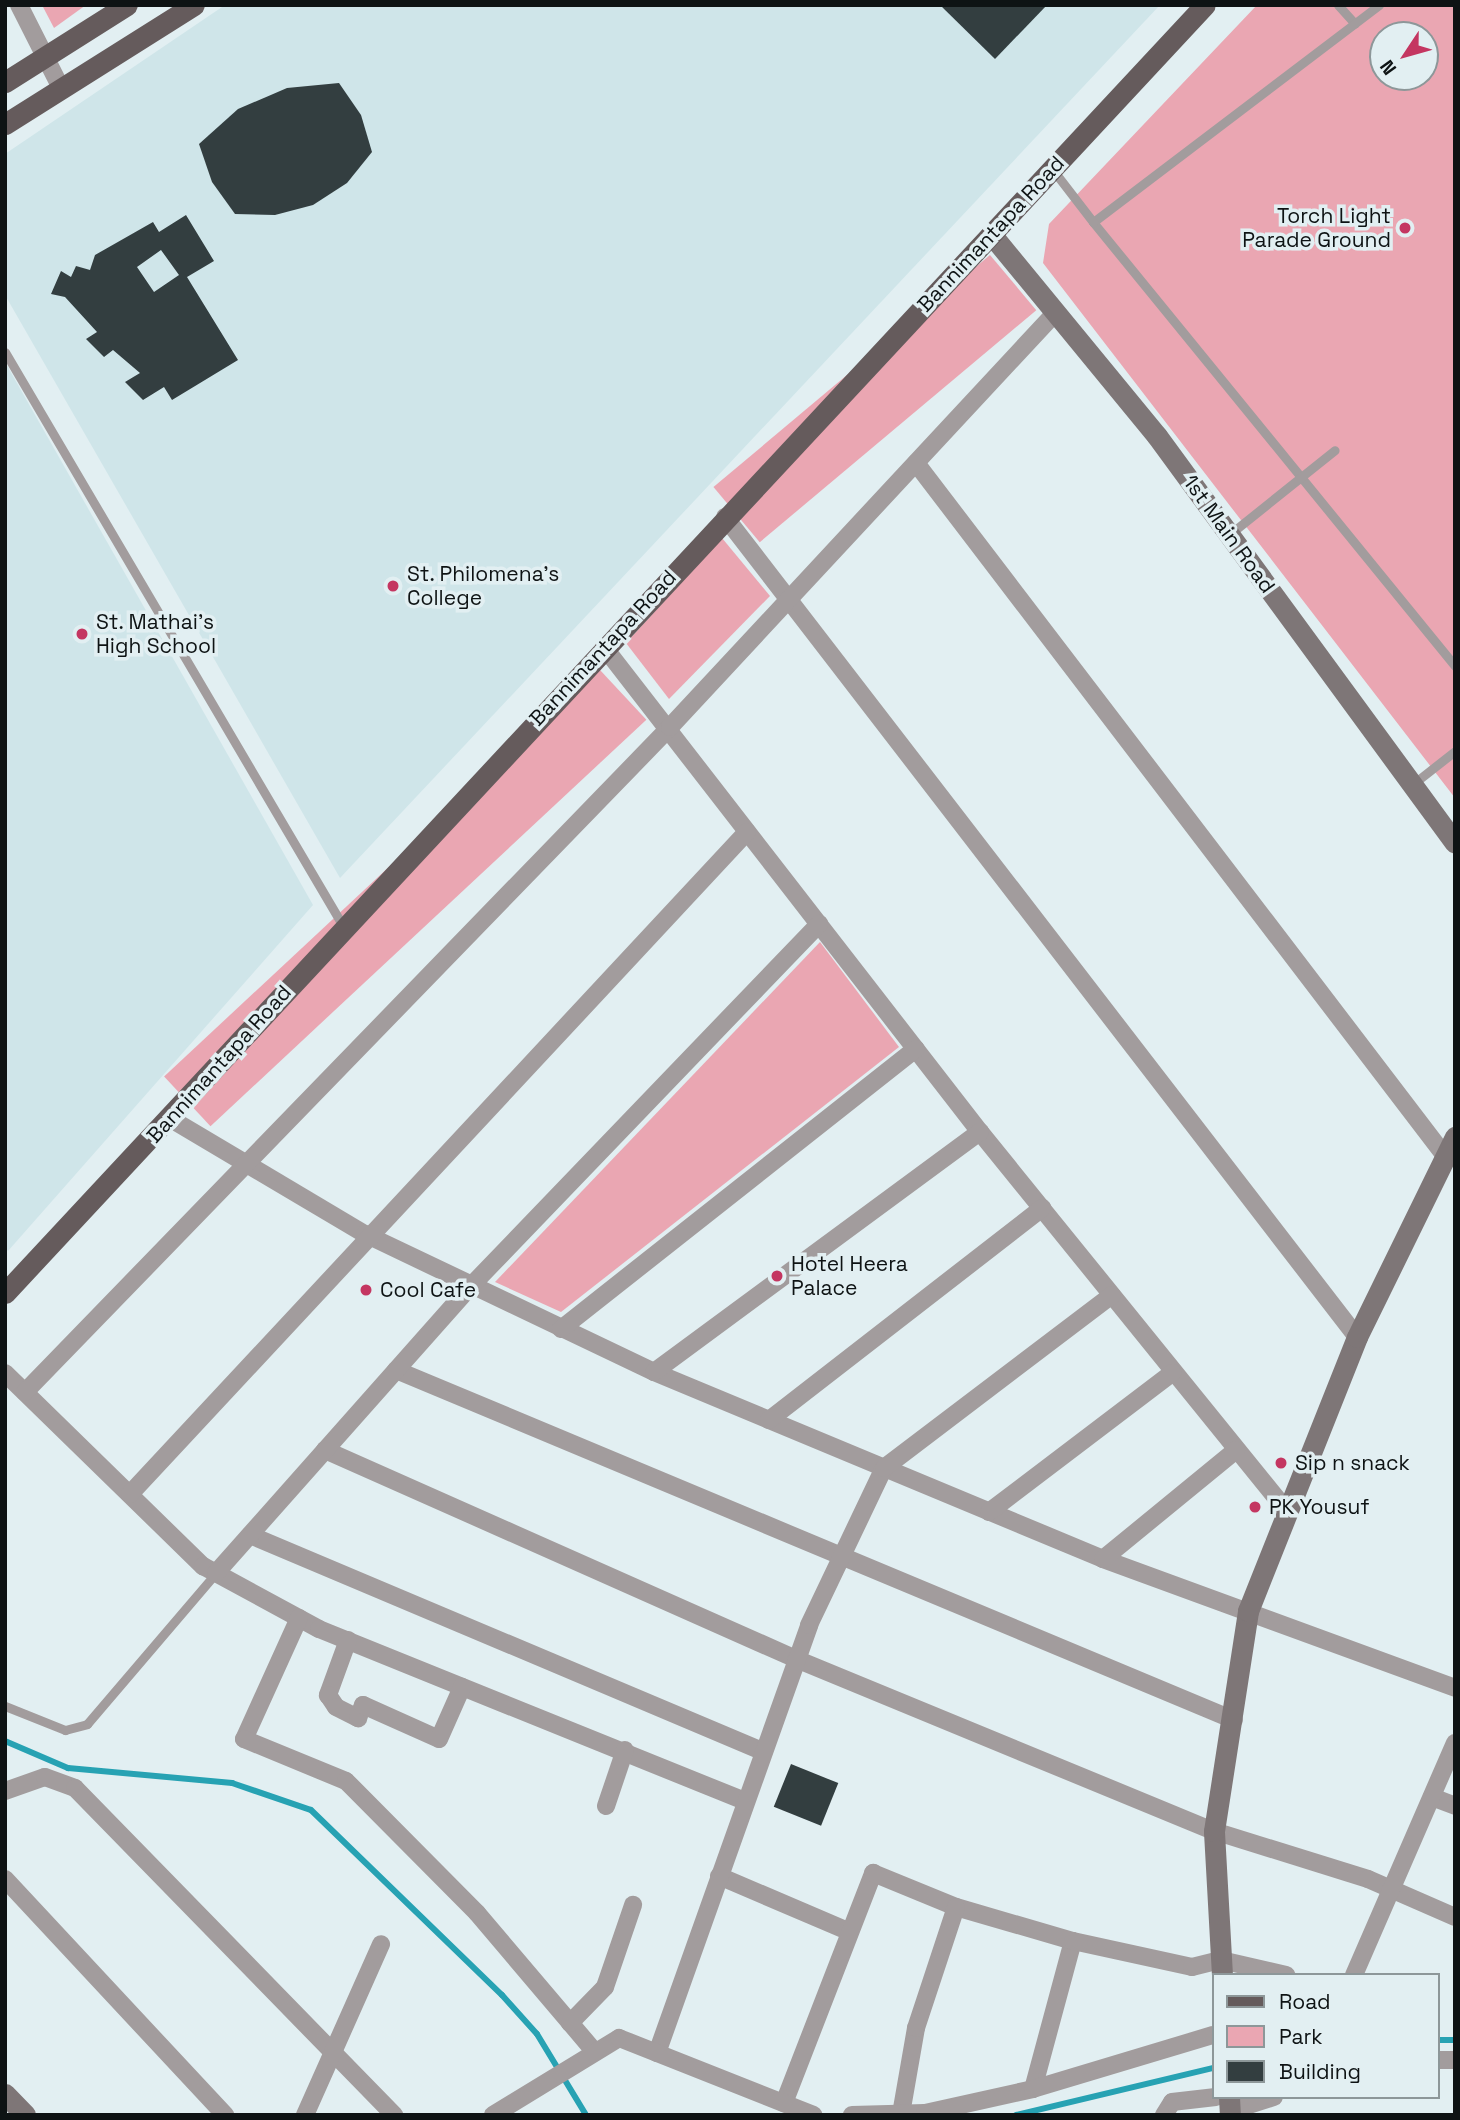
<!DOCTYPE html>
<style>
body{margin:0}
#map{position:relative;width:1460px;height:2120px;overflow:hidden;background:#e2eff2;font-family:"Space Grotesk",sans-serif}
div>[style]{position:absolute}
.built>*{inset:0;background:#cfe5e9}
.green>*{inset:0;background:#eaa6b2;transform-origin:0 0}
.stream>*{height:6px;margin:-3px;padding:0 3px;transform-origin:3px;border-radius:3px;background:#27a2b3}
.building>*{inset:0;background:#333e40;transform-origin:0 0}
.lane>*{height:9px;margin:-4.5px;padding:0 4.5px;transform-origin:4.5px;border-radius:4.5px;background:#a29c9d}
.street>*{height:18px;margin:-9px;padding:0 9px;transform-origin:9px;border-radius:9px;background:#a29c9d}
.secondary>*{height:21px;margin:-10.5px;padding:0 10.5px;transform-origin:10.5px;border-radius:10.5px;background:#7e7677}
.primary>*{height:21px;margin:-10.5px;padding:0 10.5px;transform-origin:10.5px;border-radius:10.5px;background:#655b5c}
.dots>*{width:19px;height:19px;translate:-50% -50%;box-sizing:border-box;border:4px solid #e2eff2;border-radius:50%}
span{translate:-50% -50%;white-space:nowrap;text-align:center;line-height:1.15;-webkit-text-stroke:7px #e2eff2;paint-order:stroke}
.poi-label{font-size:21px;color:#0e1314}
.right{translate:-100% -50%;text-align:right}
.left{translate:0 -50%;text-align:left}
.street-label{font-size:21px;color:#0e1314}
.frame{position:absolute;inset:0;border:7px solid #0e1314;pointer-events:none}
.legend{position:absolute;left:1212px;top:1973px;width:228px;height:126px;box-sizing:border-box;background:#e2eff2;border:2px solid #8d9799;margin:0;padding:9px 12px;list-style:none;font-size:21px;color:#0e1314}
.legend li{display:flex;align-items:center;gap:14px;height:35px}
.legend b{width:35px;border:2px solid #8d9799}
.north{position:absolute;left:1369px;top:21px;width:70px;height:70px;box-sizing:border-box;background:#e2eff2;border:2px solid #8d9799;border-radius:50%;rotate:234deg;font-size:19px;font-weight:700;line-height:28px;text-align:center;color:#0e1314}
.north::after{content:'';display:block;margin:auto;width:24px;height:32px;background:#c43661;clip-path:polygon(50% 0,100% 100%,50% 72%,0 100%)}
</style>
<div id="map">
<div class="built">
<i style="clip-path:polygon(225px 5px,1160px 5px,340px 878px,5px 295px,5px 154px)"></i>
<i style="clip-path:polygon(5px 362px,313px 905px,8px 1251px,5px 1247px)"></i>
</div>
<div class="green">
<i style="clip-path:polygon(42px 5px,86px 5px,54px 28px)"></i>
<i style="clip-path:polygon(evenodd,1257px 5px,1455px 5px,1455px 798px,1043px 263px,1049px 224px,1257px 5px,1383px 35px,1425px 35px,1425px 77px,1383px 77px,1383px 35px)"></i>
<i style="left:990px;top:255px;width:72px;height:361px;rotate:50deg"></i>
<i style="clip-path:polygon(722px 538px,770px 596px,669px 699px,626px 643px)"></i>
<i style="left:600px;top:670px;width:68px;height:596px;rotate:47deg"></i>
<i style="clip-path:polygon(820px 942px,899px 1047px,561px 1312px,495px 1282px)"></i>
</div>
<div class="stream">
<i style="left:5px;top:1741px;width:69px;rotate:23.2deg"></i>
<i style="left:68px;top:1768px;width:165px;rotate:5.2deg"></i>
<i style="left:232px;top:1783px;width:83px;rotate:18.9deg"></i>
<i style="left:311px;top:1810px;width:266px;rotate:44.1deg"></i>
<i style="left:502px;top:1995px;width:52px;rotate:48.1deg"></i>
<i style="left:537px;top:2034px;width:95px;rotate:58.8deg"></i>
<i style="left:1437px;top:2040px;width:18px"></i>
<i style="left:1016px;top:2115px;width:203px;rotate:-13.4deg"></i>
</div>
<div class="building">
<i style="clip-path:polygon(940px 5px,1047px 5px,995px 59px)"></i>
<i style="clip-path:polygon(339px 83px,361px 115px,372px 152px,347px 183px,313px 205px,275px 215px,235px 214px,212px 182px,199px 144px,238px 109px,287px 88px)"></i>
<i style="clip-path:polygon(evenodd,186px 215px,214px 261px,187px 277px,238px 360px,172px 400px,164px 387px,143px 400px,125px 382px,140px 373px,113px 350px,104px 357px,86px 339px,97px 332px,65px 297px,51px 294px,61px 271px,71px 277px,76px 266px,90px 270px,95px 255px,153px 222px,159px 232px,186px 215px,161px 250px,179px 275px,154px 292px,137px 267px,161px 250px)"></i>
<i style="left:791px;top:1764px;width:51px;height:46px;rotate:22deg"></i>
</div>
<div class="lane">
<i style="left:1338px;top:5px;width:25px;rotate:48deg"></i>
<i style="left:1379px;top:5px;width:359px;rotate:142.8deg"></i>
<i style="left:1093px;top:222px;width:573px;rotate:50.81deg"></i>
<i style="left:1053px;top:170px;width:66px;rotate:52.4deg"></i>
<i style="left:5px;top:352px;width:666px;rotate:59.51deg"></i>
<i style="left:1230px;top:534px;width:134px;rotate:-38.7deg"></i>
<i style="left:1413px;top:784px;width:53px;rotate:-38.2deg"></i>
<i style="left:5px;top:1706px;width:65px;rotate:21.8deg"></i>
<i style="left:65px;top:1730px;width:23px;rotate:-15deg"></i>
<i style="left:87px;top:1724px;width:199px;rotate:-49.5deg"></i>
</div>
<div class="street">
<i style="left:19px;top:5px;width:95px;rotate:63.2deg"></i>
<i style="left:916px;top:463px;width:872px;rotate:52.64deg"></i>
<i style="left:725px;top:517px;width:1035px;rotate:52.38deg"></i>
<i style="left:604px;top:647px;width:614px;rotate:52.22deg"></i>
<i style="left:980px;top:1132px;width:489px;rotate:51deg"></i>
<i style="left:171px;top:1119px;width:226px;rotate:30.7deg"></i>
<i style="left:365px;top:1234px;width:320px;rotate:25.5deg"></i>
<i style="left:654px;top:1372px;width:486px;rotate:22.6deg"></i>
<i style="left:1103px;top:1559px;width:375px;rotate:20.1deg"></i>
<i style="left:561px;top:1329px;width:452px;rotate:-38.3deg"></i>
<i style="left:396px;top:1370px;width:908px;rotate:22.67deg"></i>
<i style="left:654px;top:1372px;width:405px;rotate:-36.4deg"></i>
<i style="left:5px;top:1373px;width:277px;rotate:44.3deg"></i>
<i style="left:203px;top:1566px;width:132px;rotate:28.5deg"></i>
<i style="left:319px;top:1629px;width:459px;rotate:22deg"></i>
<i style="left:25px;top:1392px;width:926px;rotate:-45.87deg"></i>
<i style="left:670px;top:727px;width:567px;rotate:-47.07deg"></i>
<i style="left:769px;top:1420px;width:346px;rotate:-37.8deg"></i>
<i style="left:325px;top:1450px;width:515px;rotate:23.93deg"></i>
<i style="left:796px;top:1659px;width:452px;rotate:22.4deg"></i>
<i style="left:1214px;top:1831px;width:161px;rotate:17.3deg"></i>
<i style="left:1368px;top:1879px;width:95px;rotate:23.6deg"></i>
<i style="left:130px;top:1494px;width:905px;rotate:-47.02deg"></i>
<i style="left:989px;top:1512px;width:230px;rotate:-37.2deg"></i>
<i style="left:250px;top:1535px;width:556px;rotate:22.87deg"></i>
<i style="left:1103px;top:1559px;width:172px;rotate:-39.3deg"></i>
<i style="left:216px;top:1573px;width:383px;rotate:-48.4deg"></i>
<i style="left:470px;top:1287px;width:504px;rotate:-46.13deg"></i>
<i style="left:299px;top:1618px;width:133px;rotate:114.4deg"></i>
<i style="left:244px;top:1739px;width:110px;rotate:22.4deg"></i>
<i style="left:346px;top:1781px;width:186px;rotate:45.2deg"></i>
<i style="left:477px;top:1913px;width:182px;rotate:49.7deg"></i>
<i style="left:348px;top:1640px;width:59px;rotate:110deg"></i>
<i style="left:328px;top:1695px;width:14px;rotate:56deg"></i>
<i style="left:336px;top:1707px;width:25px;rotate:27deg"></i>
<i style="left:358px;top:1718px;width:14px;rotate:-69deg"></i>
<i style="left:363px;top:1705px;width:83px;rotate:24.1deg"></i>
<i style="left:439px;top:1739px;width:57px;rotate:-66.1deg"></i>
<i style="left:5px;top:1791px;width:42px;rotate:-19.3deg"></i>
<i style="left:45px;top:1777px;width:32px;rotate:20deg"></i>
<i style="left:75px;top:1788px;width:457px;rotate:45.7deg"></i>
<i style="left:1432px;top:1797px;width:25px;rotate:21deg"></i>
<i style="left:606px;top:1806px;width:59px;rotate:-71.3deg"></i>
<i style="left:719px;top:1876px;width:142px;rotate:23.1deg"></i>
<i style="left:5px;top:1879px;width:323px;rotate:47deg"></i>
<i style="left:1354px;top:1975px;width:253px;rotate:-66.5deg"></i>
<i style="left:570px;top:2023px;width:50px;rotate:-45.8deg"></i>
<i style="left:605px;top:1987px;width:87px;rotate:-71.1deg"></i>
<i style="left:657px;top:2053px;width:454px;rotate:-70.4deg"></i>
<i style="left:809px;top:1625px;width:174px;rotate:-64.5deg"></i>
<i style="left:884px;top:1468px;width:286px;rotate:-37.2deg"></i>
<i style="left:1437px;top:2060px;width:18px"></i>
<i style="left:1033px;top:2089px;width:153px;rotate:-74.9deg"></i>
<i style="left:784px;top:2103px;width:247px;rotate:-68.8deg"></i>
<i style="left:873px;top:1873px;width:90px;rotate:22.3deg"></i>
<i style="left:956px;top:1907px;width:122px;rotate:16.2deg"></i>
<i style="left:1073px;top:1941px;width:122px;rotate:12.3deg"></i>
<i style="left:1192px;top:1967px;width:30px;rotate:-14deg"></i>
<i style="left:1221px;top:1960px;width:67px;rotate:13deg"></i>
<i style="left:1230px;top:2111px;width:46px;rotate:-17.7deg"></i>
<i style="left:901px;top:2114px;width:87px;rotate:-80.1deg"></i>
<i style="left:916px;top:2028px;width:127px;rotate:-71.7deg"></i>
<i style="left:305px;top:2115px;width:187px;rotate:-66deg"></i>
<i style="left:493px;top:2115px;width:148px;rotate:-31.4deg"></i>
<i style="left:619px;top:2038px;width:209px;rotate:21.6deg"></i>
<i style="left:852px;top:2115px;width:73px;rotate:-1.6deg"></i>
<i style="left:925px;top:2113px;width:111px;rotate:-12.5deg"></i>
<i style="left:1033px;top:2089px;width:188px;rotate:-16.7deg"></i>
<i style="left:1164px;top:2115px;width:15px;rotate:-58deg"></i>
<i style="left:1172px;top:2102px;width:44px;rotate:-6.5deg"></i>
</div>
<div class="secondary">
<i style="left:991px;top:234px;width:261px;rotate:50.6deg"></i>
<i style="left:1157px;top:436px;width:504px;rotate:53.79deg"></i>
<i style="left:1222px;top:1975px;width:144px;rotate:-93.2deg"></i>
<i style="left:1214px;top:1831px;width:223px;rotate:-81.2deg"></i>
<i style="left:1248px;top:1611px;width:295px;rotate:-68.3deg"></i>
<i style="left:1357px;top:1337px;width:223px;rotate:-63.9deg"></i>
<i style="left:5px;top:2094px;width:29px;rotate:46deg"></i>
<i style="left:1229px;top:2097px;width:18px;rotate:87deg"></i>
</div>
<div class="primary">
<i style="left:5px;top:82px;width:144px;rotate:-32.3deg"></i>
<i style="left:5px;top:124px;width:223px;rotate:-32.2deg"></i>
<i style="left:5px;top:1293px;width:1760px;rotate:-47.03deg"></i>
</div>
<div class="dots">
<i style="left:1405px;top:228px;background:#c43661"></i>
<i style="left:393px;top:586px;background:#c43661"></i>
<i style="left:82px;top:634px;background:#c43661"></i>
<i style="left:777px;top:1276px;background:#c43661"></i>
<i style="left:366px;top:1290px;background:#c43661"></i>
<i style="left:1281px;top:1463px;background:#c43661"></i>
<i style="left:1255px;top:1507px;background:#c43661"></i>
</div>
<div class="poi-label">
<span class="right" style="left:1391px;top:228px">Torch Light<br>Parade Ground</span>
<span class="left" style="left:407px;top:586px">St. Philomena's<br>College</span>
<span class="left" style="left:96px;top:634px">St. Mathai's<br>High School</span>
<span class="left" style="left:791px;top:1276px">Hotel Heera<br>Palace</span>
<span class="left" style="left:380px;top:1290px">Cool Cafe</span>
<span class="left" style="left:1295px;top:1463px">Sip n snack</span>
<span class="left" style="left:1269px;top:1507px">PK Yousuf</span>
</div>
<div class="street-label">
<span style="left:991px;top:234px;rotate:-47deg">Bannimantapa Road</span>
<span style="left:1229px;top:534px;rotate:54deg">1st Main Road</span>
<span style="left:603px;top:648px;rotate:-47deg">Bannimantapa Road</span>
<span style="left:219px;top:1064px;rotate:-48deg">Bannimantapa Road</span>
</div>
<div class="frame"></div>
<ul class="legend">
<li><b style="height:9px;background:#655b5c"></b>Road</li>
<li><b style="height:19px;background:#eaa6b2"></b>Park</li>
<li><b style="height:19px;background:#333e40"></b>Building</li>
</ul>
<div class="north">N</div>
</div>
